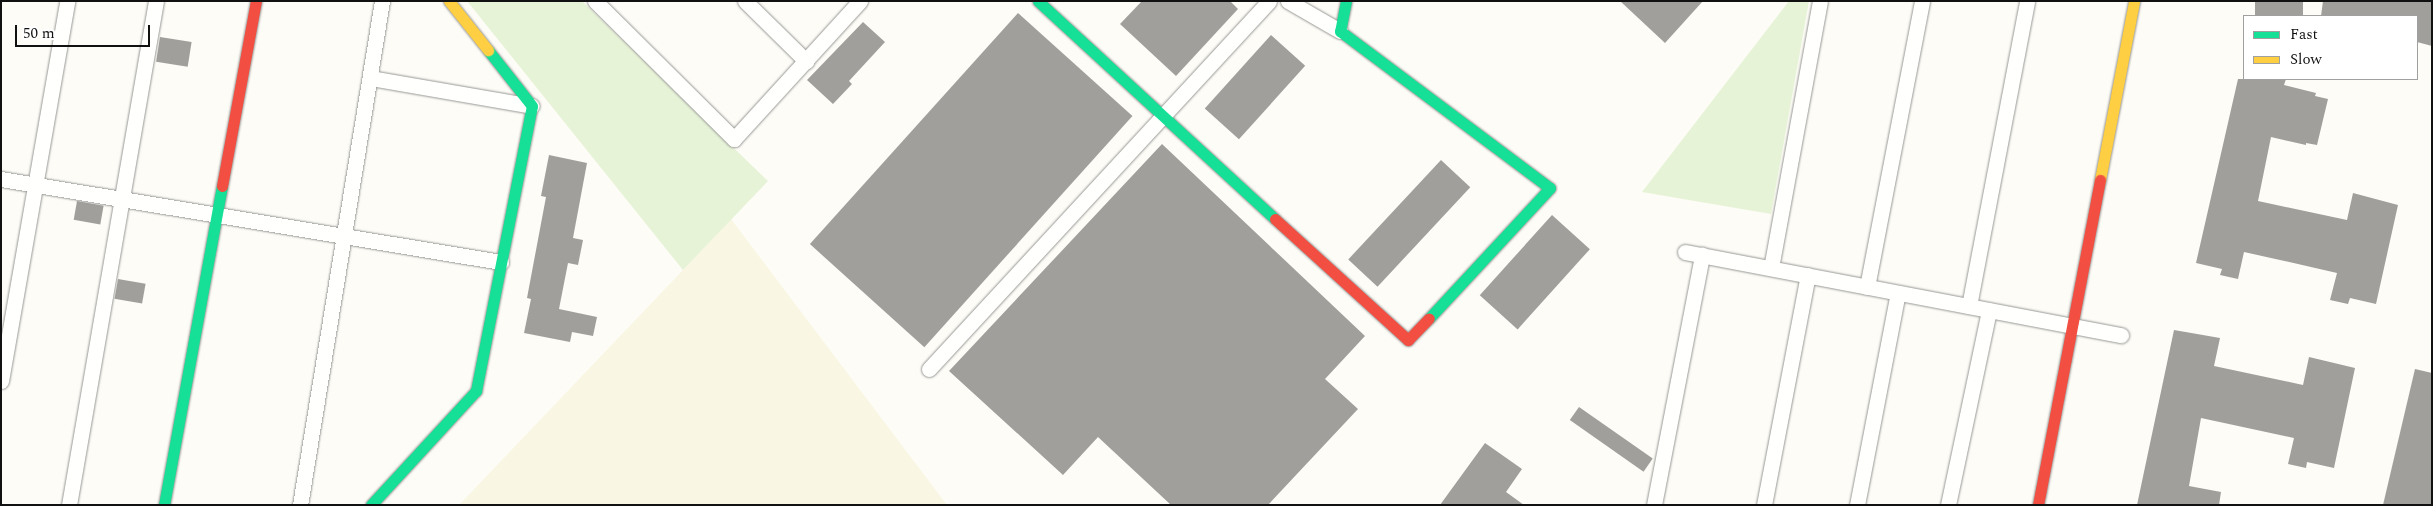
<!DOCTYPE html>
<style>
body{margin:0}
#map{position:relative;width:2433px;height:506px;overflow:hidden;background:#fdfcf7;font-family:Spectral,serif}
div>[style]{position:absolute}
.farmland>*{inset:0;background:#f9f7e4}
.green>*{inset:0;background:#e7f3d7}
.building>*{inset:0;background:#a19f9c;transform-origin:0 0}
.roads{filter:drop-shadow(0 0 1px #979795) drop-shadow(0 0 1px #979795)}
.street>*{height:15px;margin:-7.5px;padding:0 7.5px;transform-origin:7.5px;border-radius:7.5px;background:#fffffe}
.fast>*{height:11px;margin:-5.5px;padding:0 5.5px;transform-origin:5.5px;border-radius:5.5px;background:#16e098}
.slow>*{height:11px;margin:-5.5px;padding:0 5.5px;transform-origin:5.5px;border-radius:5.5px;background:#ffcf43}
.jam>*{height:11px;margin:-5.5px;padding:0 5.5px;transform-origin:5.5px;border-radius:5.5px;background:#f24e42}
span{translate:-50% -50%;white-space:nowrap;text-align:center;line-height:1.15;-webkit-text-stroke:5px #fff;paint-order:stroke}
.frame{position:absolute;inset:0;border:2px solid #111;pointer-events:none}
.legend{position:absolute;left:2243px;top:15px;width:175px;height:65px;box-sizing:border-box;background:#fff;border:1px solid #a0a0a0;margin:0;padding:6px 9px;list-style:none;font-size:15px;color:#111}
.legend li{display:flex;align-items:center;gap:10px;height:25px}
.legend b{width:25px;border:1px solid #a0a0a0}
.scale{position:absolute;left:15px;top:25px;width:135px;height:22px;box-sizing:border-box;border:2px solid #111;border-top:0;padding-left:6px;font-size:15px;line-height:18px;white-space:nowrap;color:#111;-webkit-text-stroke:4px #fff;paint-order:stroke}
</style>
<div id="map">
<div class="farmland">
<i style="clip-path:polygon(731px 219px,947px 505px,459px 505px,683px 270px)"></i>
</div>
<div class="green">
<i style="clip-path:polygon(467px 1px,582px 1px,768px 181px,683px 270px)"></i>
<i style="clip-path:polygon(1789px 1px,1809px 1px,1771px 214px,1642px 192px)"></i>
</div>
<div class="building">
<i style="clip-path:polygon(1142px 1px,1230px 1px,1238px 9px,1176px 76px,1120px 24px)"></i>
<i style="clip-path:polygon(1620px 1px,1703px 1px,1665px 43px)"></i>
<i style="left:2255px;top:1px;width:48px;height:16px"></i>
<i style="clip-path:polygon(2323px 1px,2432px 1px,2432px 46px,2417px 42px,2417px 16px,2321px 16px)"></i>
<i style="left:1018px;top:13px;width:154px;height:311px;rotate:42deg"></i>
<i style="clip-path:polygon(863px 22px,885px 42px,849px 81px,852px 84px,833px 104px,807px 80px)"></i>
<i style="left:1271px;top:35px;width:46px;height:99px;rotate:42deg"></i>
<i style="left:160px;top:37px;width:32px;height:25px;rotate:9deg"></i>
<i style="clip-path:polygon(2238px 79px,2286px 79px,2284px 85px,2316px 93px,2315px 96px,2328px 99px,2317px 145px,2306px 143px,2306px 145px,2271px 137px,2258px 201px,2347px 220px,2353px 193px,2398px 205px,2376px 304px,2350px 298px,2348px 304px,2330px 300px,2337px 273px,2280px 260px,2244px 252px,2238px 279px,2220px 275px,2222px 269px,2196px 263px)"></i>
<i style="clip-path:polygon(1162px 144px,1365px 336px,1325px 379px,1358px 409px,1268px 505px,1171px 505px,1098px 437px,1063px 475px,949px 371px)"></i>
<i style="clip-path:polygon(549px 155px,587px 163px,573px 238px,583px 240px,578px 265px,568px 263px,559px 309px,597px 317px,593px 336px,572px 332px,570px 342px,524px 333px,531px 299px,527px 298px,546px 197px,541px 196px)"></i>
<i style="left:1441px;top:160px;width:40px;height:136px;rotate:43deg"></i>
<i style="left:77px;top:201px;width:27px;height:19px;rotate:10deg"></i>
<i style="left:1552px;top:215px;width:51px;height:108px;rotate:42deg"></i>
<i style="left:118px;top:279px;width:28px;height:20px;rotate:10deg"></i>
<i style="clip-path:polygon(2174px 330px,2220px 338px,2214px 366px,2303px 385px,2309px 357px,2355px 368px,2334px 468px,2307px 462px,2306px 468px,2288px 464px,2294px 438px,2201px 418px,2189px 486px,2221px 492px,2219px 505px,2137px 505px)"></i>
<i style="clip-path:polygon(2415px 369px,2432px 373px,2432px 505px,2383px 505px)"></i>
<i style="left:1579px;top:407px;width:90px;height:16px;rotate:35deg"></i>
<i style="clip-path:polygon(1485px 443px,1522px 469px,1506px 492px,1524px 505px,1440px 505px)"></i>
</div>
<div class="roads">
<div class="street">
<i style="left:595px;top:1px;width:196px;rotate:44.8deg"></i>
<i style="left:734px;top:139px;width:187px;rotate:-47.6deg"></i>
<i style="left:745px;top:1px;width:86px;rotate:44.5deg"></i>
<i style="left:1288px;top:1px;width:60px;rotate:30deg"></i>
<i style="left:370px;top:78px;width:164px;rotate:9.8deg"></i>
<i style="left:1px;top:179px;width:507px;rotate:9.43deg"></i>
<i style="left:1685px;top:252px;width:444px;rotate:10.8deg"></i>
<i style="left:1771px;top:268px;width:271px;rotate:-79.6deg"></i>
<i style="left:1867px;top:287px;width:291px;rotate:-79.1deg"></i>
<i style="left:1969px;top:306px;width:310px;rotate:-79.2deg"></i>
<i style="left:929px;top:369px;width:501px;rotate:-47.26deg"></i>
<i style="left:1px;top:381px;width:386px;rotate:-80.1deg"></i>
<i style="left:69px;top:505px;width:511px;rotate:-80.21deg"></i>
<i style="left:300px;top:505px;width:511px;rotate:-80.76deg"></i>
<i style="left:1654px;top:505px;width:255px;rotate:-79.1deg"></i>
<i style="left:1764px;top:505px;width:234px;rotate:-79.2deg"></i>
<i style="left:1857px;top:505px;width:216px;rotate:-79.1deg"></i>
<i style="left:1948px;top:505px;width:199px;rotate:-78.1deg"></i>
</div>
<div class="fast">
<i style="left:1038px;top:1px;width:322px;rotate:42.6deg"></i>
<i style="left:1346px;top:1px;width:31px;rotate:101deg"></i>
<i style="left:1340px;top:31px;width:262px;rotate:36.8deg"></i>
<i style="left:1550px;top:188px;width:178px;rotate:132.9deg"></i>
<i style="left:164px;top:505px;width:324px;rotate:-79.7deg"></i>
<i style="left:371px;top:505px;width:155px;rotate:-47.4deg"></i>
<i style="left:476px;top:391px;width:290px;rotate:-78.9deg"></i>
<i style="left:532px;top:106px;width:71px;rotate:-128.2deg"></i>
</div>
<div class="slow">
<i style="left:449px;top:1px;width:63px;rotate:51.5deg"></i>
<i style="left:2100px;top:180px;width:182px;rotate:-79.2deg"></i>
</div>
<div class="jam">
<i style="left:222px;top:186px;width:188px;rotate:-79.6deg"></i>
<i style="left:1275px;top:219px;width:180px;rotate:42.3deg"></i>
<i style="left:1408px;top:340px;width:30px;rotate:-46deg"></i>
<i style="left:2038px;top:505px;width:331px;rotate:-79.2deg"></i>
</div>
</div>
<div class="frame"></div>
<ul class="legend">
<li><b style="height:6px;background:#16e098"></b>Fast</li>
<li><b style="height:6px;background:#ffcf43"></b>Slow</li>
</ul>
<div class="scale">50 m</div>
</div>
